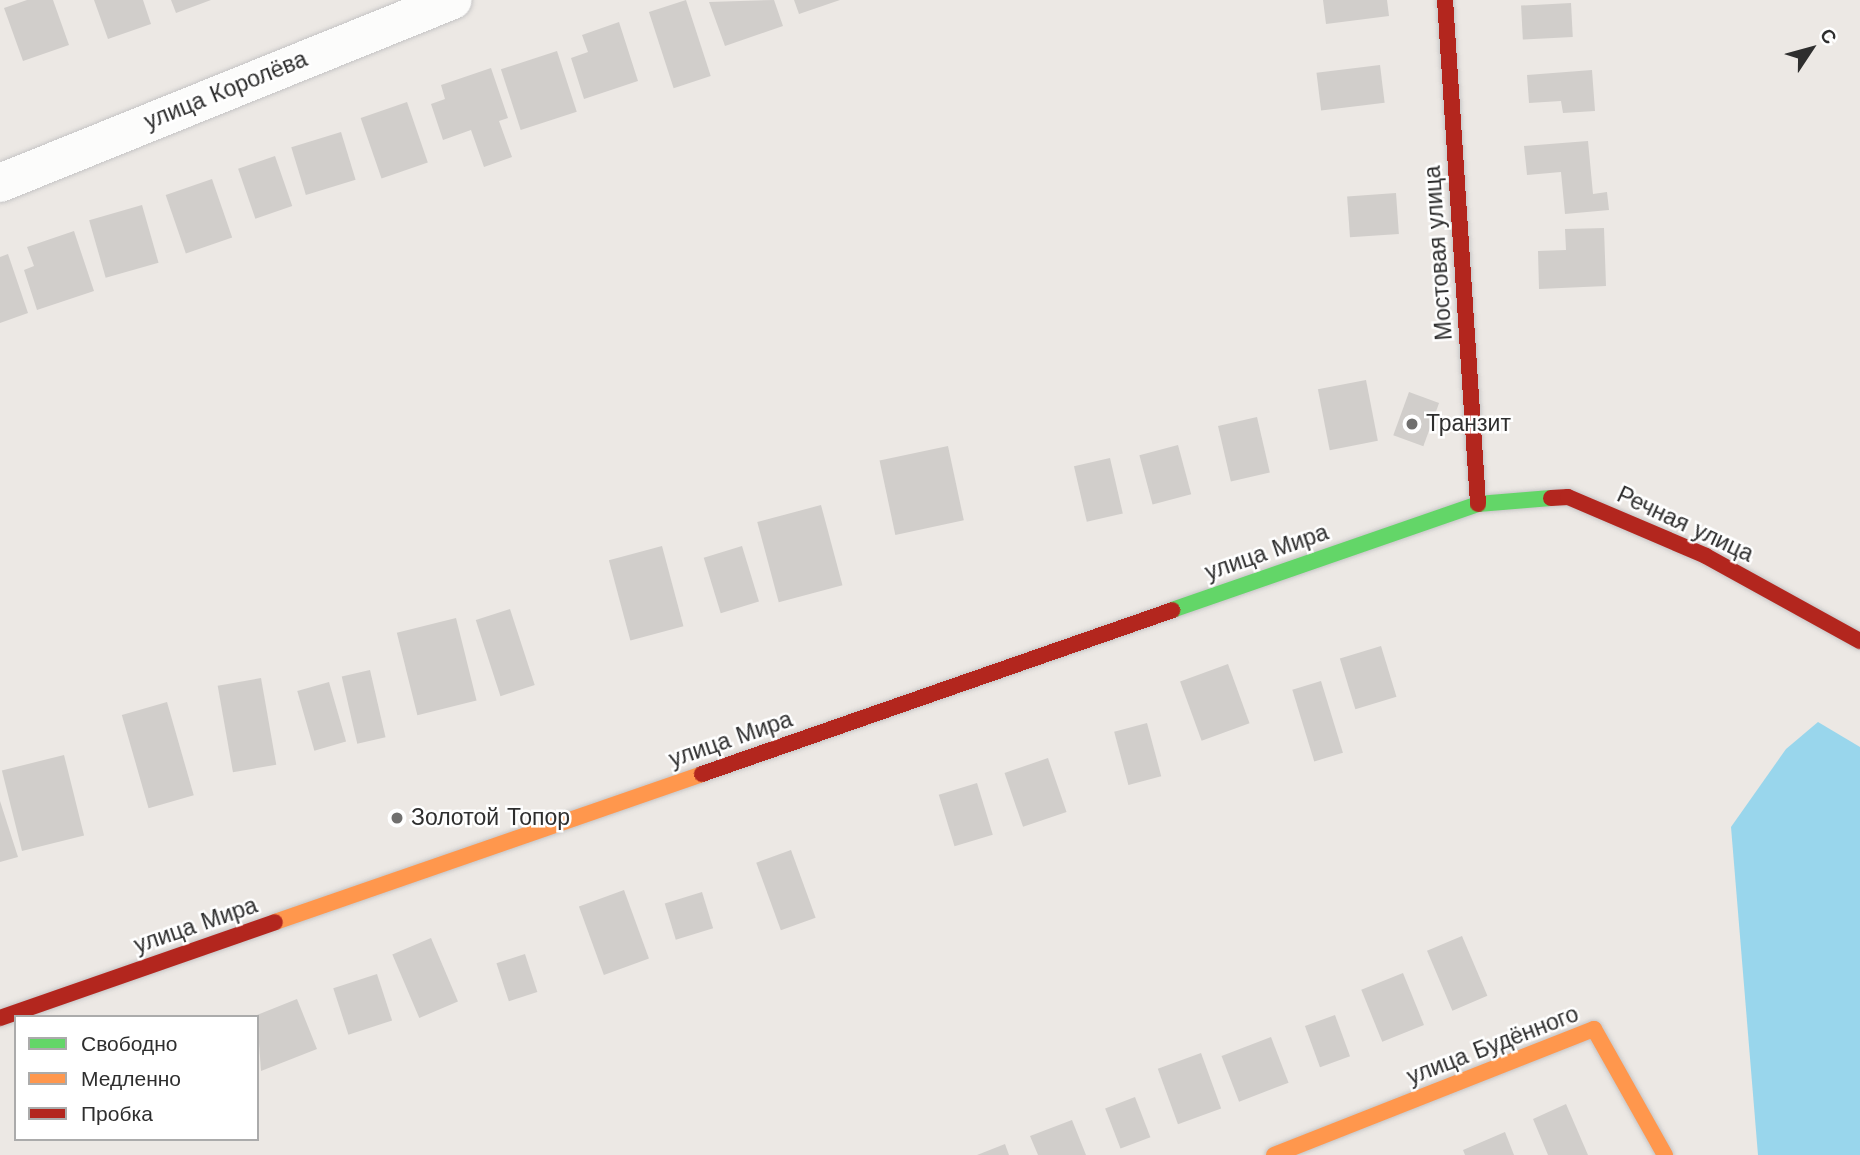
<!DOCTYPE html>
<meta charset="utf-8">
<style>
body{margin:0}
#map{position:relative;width:1860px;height:1155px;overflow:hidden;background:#ece8e4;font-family:"Work Sans",sans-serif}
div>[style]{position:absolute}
.water>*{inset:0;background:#99d6ec}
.building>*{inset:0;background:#d1cecb;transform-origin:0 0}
.roads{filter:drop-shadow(0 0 2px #c5c4c5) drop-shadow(0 0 2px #c5c4c5)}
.street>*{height:38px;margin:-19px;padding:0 19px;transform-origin:19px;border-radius:19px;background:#fcfcfb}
.fast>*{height:16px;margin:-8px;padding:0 8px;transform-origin:8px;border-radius:8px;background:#63d668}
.slow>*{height:16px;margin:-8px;padding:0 8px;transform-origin:8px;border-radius:8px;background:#ff974d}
.jam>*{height:16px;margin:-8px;padding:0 8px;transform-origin:8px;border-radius:8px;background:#b3261e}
.dots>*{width:19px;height:19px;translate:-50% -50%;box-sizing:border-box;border:4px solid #fff;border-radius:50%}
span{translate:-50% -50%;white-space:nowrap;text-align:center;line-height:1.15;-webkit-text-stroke:5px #fff;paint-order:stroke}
.street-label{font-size:23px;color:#2e2e2e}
.poi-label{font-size:23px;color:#2e2e2e}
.left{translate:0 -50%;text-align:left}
.legend{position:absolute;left:14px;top:1015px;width:245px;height:126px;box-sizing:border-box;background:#fff;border:2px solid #ababab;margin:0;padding:9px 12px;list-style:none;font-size:21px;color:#2e2e2e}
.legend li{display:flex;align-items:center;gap:14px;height:35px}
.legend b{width:35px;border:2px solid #ababab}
.north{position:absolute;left:1776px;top:14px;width:70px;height:70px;-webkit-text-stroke:5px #fff;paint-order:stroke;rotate:54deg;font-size:19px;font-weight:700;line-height:28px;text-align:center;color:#2e2e2e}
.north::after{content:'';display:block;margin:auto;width:24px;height:32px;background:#2e2e2e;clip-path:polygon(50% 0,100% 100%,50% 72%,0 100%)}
</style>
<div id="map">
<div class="water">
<i style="clip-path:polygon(1818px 722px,1860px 747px,1860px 1155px,1758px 1155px,1731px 827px,1786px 749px)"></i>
</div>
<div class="building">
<i style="clip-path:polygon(27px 0,53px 0,69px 45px,23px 61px,4px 8px)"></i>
<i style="clip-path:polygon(94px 0,143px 0,151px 24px,108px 39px)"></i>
<i style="clip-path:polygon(171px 0,211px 0,176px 13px)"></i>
<i style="left:686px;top:0;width:80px;height:39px;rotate:72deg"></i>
<i style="clip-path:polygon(774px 0,783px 26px,725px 46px,709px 2px)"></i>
<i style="clip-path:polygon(794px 0,840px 0,799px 14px)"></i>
<i style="clip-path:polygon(1323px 0,1387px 0,1389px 16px,1326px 24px)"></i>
<i style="left:1571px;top:3px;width:34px;height:50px;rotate:87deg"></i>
<i style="clip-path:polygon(619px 22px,638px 81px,584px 99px,571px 58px,588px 52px,582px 35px)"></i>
<i style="left:557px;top:51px;width:64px;height:59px;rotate:72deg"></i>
<i style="left:1380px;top:65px;width:38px;height:64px;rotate:83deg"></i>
<i style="clip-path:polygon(491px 68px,508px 118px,499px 121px,512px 157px,484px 167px,471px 130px,443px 140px,431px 104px,445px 99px,441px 85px)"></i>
<i style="clip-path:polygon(1592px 70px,1595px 111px,1563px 113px,1561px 101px,1529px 103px,1527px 75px)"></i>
<i style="left:407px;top:102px;width:64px;height:49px;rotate:71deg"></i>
<i style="left:341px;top:132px;width:50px;height:52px;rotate:73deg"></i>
<i style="clip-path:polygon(1588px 141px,1593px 194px,1607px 192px,1609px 210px,1565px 214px,1561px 172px,1527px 175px,1524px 146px)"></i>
<i style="left:275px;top:156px;width:53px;height:39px;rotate:71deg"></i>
<i style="left:212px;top:179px;width:62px;height:49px;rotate:71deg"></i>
<i style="left:1396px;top:193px;width:41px;height:49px;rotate:86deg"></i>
<i style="left:142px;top:205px;width:60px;height:55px;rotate:74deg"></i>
<i style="clip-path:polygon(1604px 228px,1606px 286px,1539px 289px,1538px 251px,1566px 250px,1565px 229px)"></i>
<i style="clip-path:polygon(74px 231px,94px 291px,37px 310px,24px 270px,34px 266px,27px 247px)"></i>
<i style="clip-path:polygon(8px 254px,28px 313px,0 323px,0 257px)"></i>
<i style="left:1366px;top:380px;width:62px;height:49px;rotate:79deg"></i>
<i style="left:1409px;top:392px;width:32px;height:46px;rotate:20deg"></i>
<i style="left:1257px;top:417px;width:57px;height:40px;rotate:77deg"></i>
<i style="left:1178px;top:445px;width:51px;height:40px;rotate:75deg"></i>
<i style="left:948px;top:446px;width:76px;height:70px;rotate:78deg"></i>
<i style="left:1110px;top:458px;width:57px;height:37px;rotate:77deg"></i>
<i style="left:821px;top:505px;width:83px;height:66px;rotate:75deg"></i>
<i style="left:662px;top:546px;width:83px;height:55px;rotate:75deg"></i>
<i style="left:742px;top:546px;width:58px;height:40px;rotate:73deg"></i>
<i style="left:510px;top:609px;width:80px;height:36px;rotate:72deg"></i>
<i style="left:456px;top:618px;width:85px;height:61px;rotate:76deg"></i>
<i style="left:1381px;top:646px;width:53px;height:43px;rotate:73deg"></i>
<i style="left:1228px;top:664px;width:63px;height:51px;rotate:70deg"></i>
<i style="left:370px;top:670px;width:69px;height:29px;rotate:77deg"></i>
<i style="left:261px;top:678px;width:88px;height:44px;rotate:80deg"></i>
<i style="left:1321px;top:681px;width:75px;height:30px;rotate:73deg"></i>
<i style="left:329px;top:682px;width:62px;height:33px;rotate:74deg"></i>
<i style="left:167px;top:702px;width:97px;height:47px;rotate:74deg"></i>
<i style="left:1147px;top:723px;width:55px;height:34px;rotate:75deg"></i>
<i style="left:64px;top:755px;width:83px;height:64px;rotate:76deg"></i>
<i style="left:1048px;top:758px;width:57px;height:46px;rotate:71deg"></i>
<i style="left:977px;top:783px;width:54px;height:40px;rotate:73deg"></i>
<i style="clip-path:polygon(0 801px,18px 857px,0 862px)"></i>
<i style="left:791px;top:850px;width:72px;height:37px;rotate:70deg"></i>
<i style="left:624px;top:890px;width:73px;height:48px;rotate:70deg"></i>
<i style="left:702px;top:892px;width:38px;height:39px;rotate:73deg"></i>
<i style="left:1462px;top:936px;width:65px;height:38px;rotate:67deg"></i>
<i style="left:431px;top:938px;width:69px;height:42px;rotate:67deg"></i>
<i style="left:525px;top:954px;width:40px;height:30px;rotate:72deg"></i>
<i style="left:1403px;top:973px;width:56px;height:45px;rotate:68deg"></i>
<i style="left:377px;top:974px;width:49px;height:46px;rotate:72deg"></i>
<i style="clip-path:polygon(297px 999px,317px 1049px,261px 1071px,257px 1015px)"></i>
<i style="left:1335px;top:1015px;width:44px;height:32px;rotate:70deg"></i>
<i style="left:1271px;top:1037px;width:49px;height:53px;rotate:69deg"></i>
<i style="left:1201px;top:1053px;width:59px;height:46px;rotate:70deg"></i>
<i style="left:1135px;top:1097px;width:43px;height:32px;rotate:69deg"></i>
<i style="clip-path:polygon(1566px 1104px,1588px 1155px,1548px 1155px,1533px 1119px)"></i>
<i style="clip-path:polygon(1072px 1120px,1086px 1155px,1038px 1155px,1030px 1136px)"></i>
<i style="clip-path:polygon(1505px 1132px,1514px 1155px,1465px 1155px,1463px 1150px)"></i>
<i style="clip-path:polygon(1005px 1144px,1009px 1155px,977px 1155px)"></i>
</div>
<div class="roads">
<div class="street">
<i style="left:0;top:183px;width:488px;rotate:-22deg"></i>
</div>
<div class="fast">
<i style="left:1172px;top:610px;width:324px;rotate:-19.1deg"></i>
<i style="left:1478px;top:504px;width:73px;rotate:-4.7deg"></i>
</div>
<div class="slow">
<i style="left:275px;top:922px;width:452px;rotate:-19.1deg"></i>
<i style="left:1274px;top:1155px;width:344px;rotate:-21.5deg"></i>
<i style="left:1594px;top:1029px;width:145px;rotate:60.6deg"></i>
</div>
<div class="jam">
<i style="left:1445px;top:0;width:505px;rotate:86.25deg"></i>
<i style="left:1551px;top:498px;width:17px;rotate:-3deg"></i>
<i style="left:1568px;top:497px;width:150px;rotate:23.1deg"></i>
<i style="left:1706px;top:556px;width:176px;rotate:28.9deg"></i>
<i style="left:702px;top:774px;width:498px;rotate:-19.2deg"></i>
<i style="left:0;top:1018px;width:291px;rotate:-19.2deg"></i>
</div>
</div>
<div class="dots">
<i style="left:1412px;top:424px;background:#706f6e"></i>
<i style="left:397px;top:818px;background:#706f6e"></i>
</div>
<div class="street-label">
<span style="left:226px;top:91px;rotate:-22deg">улица Королёва</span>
<span style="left:1439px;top:253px;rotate:-94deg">Мостовая улица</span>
<span style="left:1685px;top:525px;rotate:25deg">Речная улица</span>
<span style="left:1267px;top:553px;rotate:-19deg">улица Мира</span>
<span style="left:731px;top:740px;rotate:-19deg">улица Мира</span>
<span style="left:196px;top:926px;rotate:-19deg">улица Мира</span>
<span style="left:1493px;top:1046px;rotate:-21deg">улица Будённого</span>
</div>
<div class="poi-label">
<span class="left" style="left:1426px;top:424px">Транзит</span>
<span class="left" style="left:411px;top:818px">Золотой Топор</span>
</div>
<ul class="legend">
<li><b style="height:9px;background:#63d668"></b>Свободно</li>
<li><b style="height:9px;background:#ff974d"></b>Медленно</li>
<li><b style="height:9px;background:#b3261e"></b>Пробка</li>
</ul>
<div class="north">С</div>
</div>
